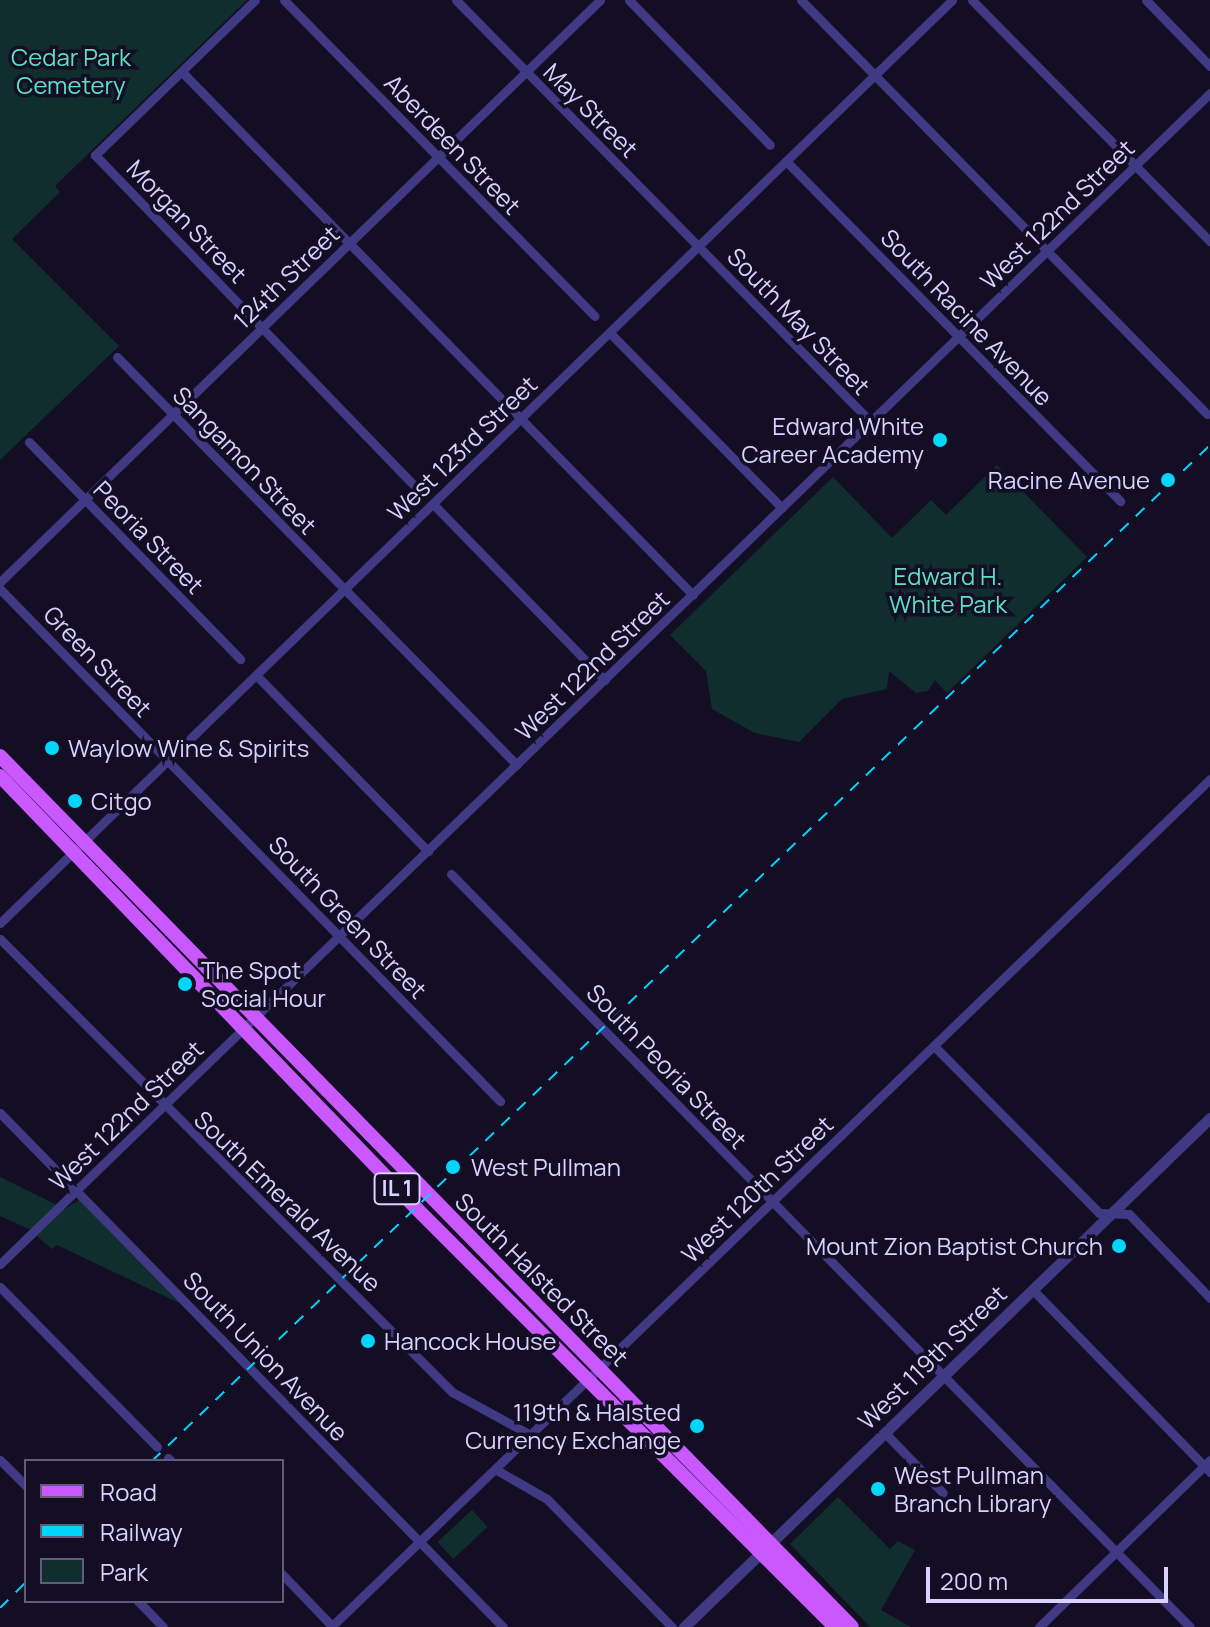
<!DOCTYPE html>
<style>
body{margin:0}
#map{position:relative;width:1210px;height:1627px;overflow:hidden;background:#130e24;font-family:Manrope,sans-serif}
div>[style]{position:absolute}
.green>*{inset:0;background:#112e2e;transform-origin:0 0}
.minor>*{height:9px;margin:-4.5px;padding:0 4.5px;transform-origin:4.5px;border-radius:4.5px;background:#403983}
.tertiary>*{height:11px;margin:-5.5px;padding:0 5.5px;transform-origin:5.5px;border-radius:5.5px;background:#403983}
.primary>*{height:14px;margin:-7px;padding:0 7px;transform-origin:7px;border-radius:7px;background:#ca58ff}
.rail>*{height:2px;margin-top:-1px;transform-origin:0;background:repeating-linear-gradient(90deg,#00d5fc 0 12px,transparent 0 22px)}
.dots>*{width:22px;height:22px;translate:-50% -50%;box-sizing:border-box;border:4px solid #130e24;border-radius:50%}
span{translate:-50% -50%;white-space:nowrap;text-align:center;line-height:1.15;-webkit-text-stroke:7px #130e24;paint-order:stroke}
.shield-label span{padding:2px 6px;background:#130e24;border:2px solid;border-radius:6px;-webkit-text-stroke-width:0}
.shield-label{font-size:22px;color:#d9d1ff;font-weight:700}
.park-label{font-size:24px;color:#5ce0c6}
.street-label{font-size:24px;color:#d9d1ff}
.poi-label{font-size:24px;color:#d9d1ff}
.right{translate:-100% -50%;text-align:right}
.left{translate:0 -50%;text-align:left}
.legend{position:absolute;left:24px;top:1459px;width:260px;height:144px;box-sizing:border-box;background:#130e24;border:2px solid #625c7c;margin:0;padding:10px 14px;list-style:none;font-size:24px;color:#d9d1ff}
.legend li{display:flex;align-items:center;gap:16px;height:40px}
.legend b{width:40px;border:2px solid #625c7c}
.scale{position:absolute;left:926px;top:1567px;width:242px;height:36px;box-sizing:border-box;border:4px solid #d9d1ff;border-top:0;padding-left:10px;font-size:24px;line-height:28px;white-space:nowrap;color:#d9d1ff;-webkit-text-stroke:6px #130e24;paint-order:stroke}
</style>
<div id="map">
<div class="green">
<i style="clip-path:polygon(0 0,247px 0,55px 186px,60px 192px,12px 239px,119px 346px,0 460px)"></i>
<i style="clip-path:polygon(997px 465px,1087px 557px,947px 693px,935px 680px,928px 691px,916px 693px,889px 671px,887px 689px,842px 699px,799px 742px,755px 733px,712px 709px,706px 671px,670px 635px,833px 477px,892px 538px,931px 500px,946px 515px)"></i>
<i style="clip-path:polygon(0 1177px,65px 1209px,79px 1200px,179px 1303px,57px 1245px,52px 1249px,29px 1229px,0 1216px)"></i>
<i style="clip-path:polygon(838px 1497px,890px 1549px,898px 1541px,915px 1550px,881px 1610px,911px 1627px,870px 1627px,790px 1544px)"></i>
<i style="left:472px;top:1510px;width:23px;height:47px;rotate:47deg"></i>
</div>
<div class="minor">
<i style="left:255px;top:0;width:223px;rotate:135.9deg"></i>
<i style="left:95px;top:155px;width:462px;rotate:46deg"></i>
<i style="left:284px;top:0;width:443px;rotate:45.5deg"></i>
<i style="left:456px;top:0;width:592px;rotate:45.48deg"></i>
<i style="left:629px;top:0;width:202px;rotate:45.8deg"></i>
<i style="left:801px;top:0;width:580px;rotate:45.56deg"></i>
<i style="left:972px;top:0;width:339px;rotate:45.4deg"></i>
<i style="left:1146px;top:0;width:92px;rotate:45.9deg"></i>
<i style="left:182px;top:72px;width:731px;rotate:45.66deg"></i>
<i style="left:786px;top:161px;width:477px;rotate:45.5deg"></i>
<i style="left:610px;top:333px;width:245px;rotate:45.5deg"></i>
<i style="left:117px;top:357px;width:571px;rotate:45.57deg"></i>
<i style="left:29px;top:442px;width:303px;rotate:45.8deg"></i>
<i style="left:433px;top:504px;width:246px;rotate:45.7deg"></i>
<i style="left:0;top:582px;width:836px;rotate:-44.13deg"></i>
<i style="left:0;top:589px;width:716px;rotate:45.68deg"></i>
<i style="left:257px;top:676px;width:245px;rotate:45.7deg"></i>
<i style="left:451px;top:874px;width:1055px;rotate:45.54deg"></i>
<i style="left:0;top:923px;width:1326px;rotate:-44.11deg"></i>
<i style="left:0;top:939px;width:640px;rotate:45.06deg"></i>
<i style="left:452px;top:1392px;width:90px;rotate:28.6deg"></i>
<i style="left:934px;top:1046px;width:235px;rotate:45.3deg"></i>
<i style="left:1099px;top:1213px;width:30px;rotate:2deg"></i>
<i style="left:1129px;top:1214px;width:117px;rotate:46deg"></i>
<i style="left:0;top:1113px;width:719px;rotate:45.62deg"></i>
<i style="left:0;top:1264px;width:1684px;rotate:-44.06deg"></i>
<i style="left:0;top:1287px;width:224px;rotate:45.5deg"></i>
<i style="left:1033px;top:1290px;width:254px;rotate:45.8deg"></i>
<i style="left:885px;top:1433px;width:83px;rotate:46deg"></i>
<i style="left:168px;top:1458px;width:4px;rotate:45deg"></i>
<i style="left:0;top:1460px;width:37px;rotate:45deg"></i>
<i style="left:495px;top:1469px;width:60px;rotate:30deg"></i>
<i style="left:547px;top:1499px;width:179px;rotate:45.7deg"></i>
<i style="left:282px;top:1574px;width:74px;rotate:46.1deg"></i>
<i style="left:138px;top:1601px;width:36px;rotate:46deg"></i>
<i style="left:331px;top:1627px;width:1221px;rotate:-43.97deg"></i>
<i style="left:1039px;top:1627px;width:239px;rotate:-44.3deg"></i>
</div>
<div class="tertiary">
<i style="left:684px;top:1627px;width:732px;rotate:-44.06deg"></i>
</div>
<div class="primary">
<i style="left:0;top:756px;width:1218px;rotate:45.63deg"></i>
<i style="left:0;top:776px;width:600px;rotate:46.08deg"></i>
<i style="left:416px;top:1208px;width:593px;rotate:45deg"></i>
</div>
<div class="rail">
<i style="left:152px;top:1461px;width:1467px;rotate:-43.84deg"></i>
<i style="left:0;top:1608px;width:37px;rotate:-45deg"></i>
</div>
<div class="dots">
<i style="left:940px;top:440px;background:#00d5fc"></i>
<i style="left:1168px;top:480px;background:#00d5fc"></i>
<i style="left:52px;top:748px;background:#00d5fc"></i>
<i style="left:75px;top:801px;background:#00d5fc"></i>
<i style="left:185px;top:984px;background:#00d5fc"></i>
<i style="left:453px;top:1167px;background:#00d5fc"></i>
<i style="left:1119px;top:1246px;background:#00d5fc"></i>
<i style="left:368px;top:1341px;background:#00d5fc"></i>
<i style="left:697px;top:1426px;background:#00d5fc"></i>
<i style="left:878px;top:1489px;background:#00d5fc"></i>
</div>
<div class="shield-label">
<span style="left:397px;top:1189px">IL 1</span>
</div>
<div class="park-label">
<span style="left:71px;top:71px">Cedar Park<br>Cemetery</span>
<span style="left:948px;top:590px">Edward H.<br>White Park</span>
</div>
<div class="street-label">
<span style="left:591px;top:110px;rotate:45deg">May Street</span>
<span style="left:453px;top:144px;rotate:46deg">Aberdeen Street</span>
<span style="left:1057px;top:214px;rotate:-44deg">West 122nd Street</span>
<span style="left:187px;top:221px;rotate:46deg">Morgan Street</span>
<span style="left:286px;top:277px;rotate:-44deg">124th Street</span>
<span style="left:967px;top:317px;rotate:46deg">South Racine Avenue</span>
<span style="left:799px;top:321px;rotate:46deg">South May Street</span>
<span style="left:462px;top:448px;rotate:-44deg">West 123rd Street</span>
<span style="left:245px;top:460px;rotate:46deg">Sangamon Street</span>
<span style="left:149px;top:537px;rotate:46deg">Peoria Street</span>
<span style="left:98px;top:661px;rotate:46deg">Green Street</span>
<span style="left:592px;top:665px;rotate:-44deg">West 122nd Street</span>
<span style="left:348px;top:917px;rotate:46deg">South Green Street</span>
<span style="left:667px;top:1066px;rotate:46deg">South Peoria Street</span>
<span style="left:126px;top:1115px;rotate:-44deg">West 122nd Street</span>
<span style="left:757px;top:1189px;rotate:-44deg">West 120th Street</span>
<span style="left:288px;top:1201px;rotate:44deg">South Emerald Avenue</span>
<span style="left:542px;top:1279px;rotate:45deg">South Halsted Street</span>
<span style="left:266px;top:1356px;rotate:46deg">South Union Avenue</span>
<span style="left:932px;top:1357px;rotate:-44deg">West 119th Street</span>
</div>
<div class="poi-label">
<span class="right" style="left:924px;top:440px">Edward White<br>Career Academy</span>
<span class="right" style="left:1150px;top:480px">Racine Avenue</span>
<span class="left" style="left:68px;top:748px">Waylow Wine &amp; Spirits</span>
<span class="left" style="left:91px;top:801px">Citgo</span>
<span class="left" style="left:201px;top:984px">The Spot<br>Social Hour</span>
<span class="left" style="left:471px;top:1167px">West Pullman</span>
<span class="right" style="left:1103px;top:1246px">Mount Zion Baptist Church</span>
<span class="left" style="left:384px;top:1341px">Hancock House</span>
<span class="right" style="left:681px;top:1426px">119th &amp; Halsted<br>Currency Exchange</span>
<span class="left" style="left:894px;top:1489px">West Pullman<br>Branch Library</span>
</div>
<ul class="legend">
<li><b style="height:10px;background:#ca58ff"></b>Road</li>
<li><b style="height:10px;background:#00d5fc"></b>Railway</li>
<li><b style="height:22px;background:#112e2e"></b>Park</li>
</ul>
<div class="scale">200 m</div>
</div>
